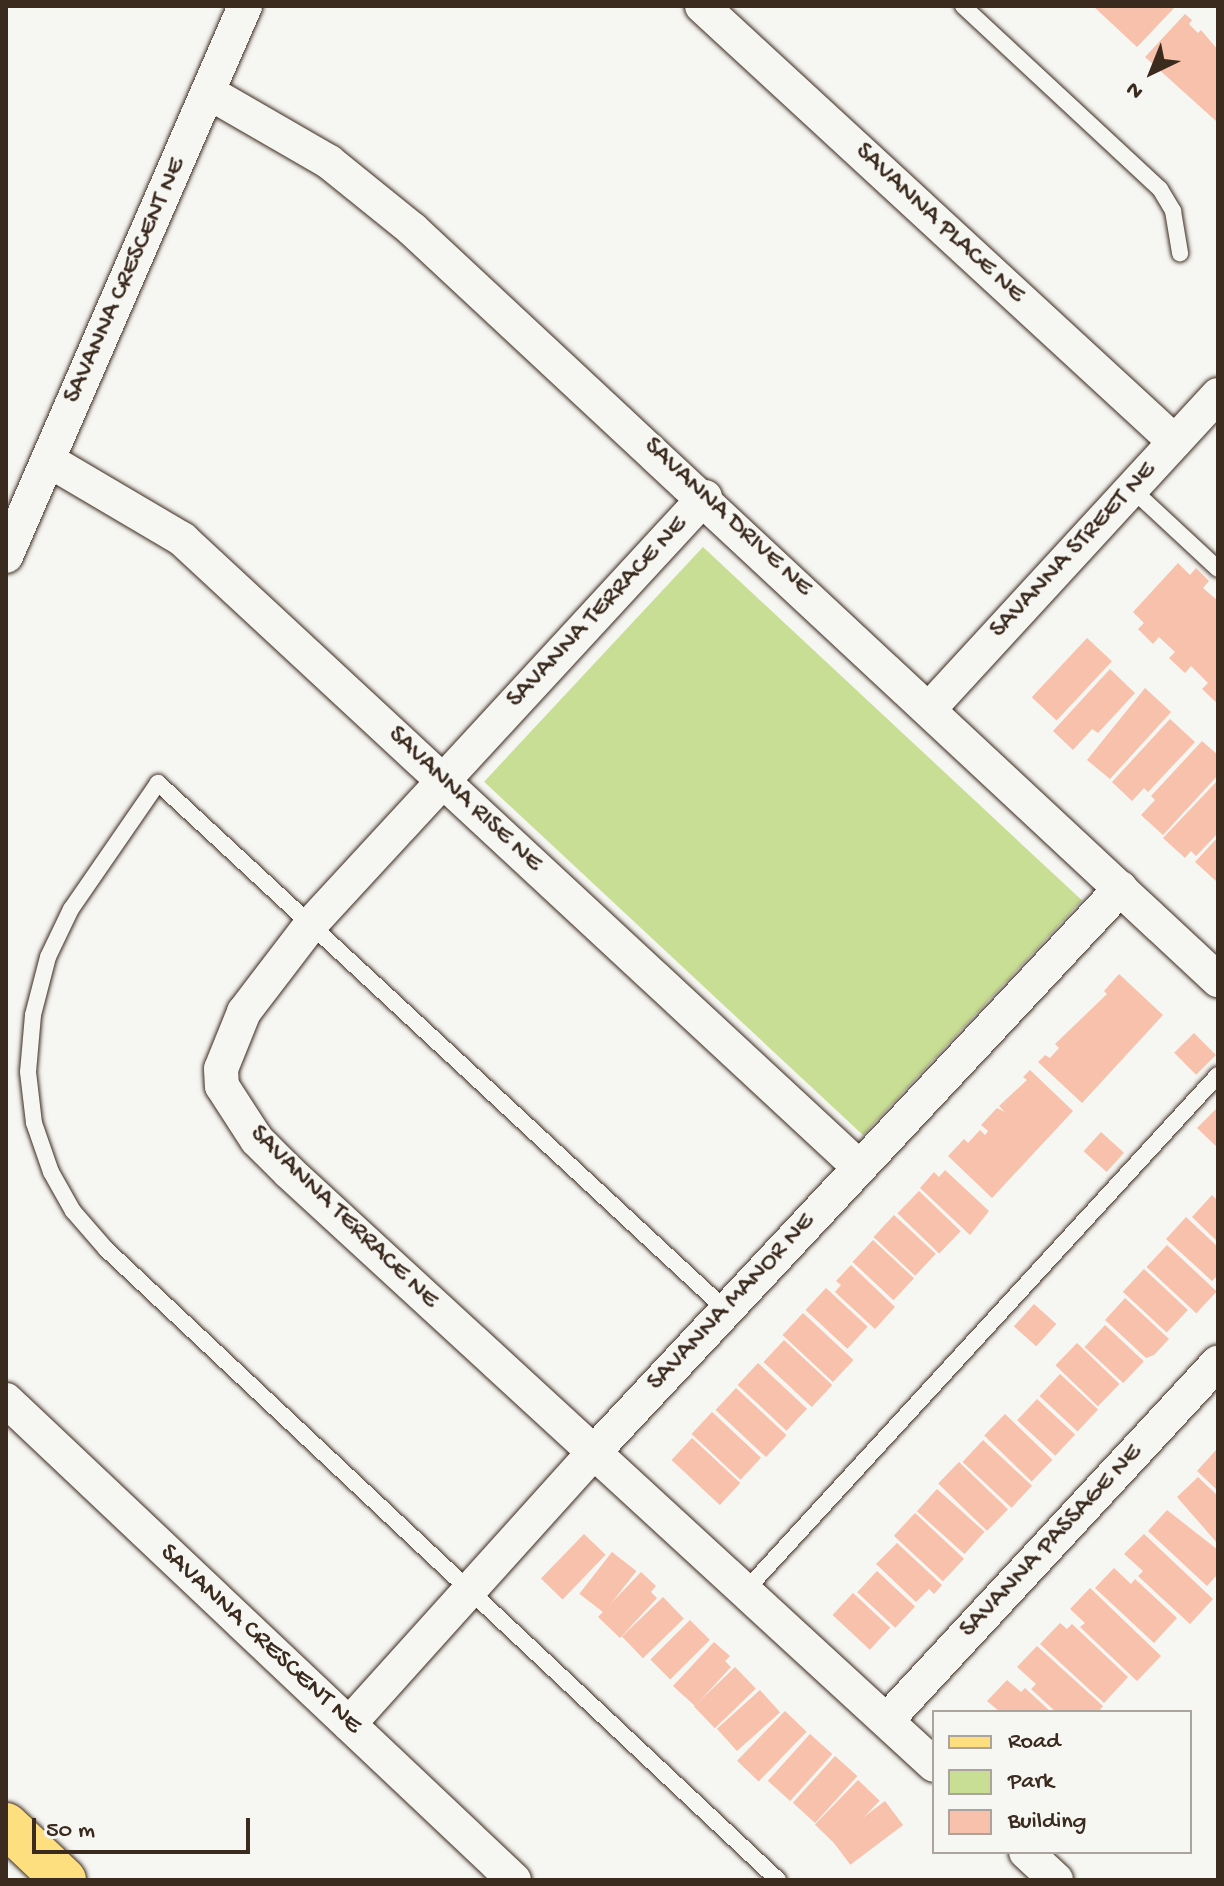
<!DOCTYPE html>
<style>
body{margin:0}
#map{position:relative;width:1224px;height:1886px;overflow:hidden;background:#f6f6f2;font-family:"Gochi Hand",sans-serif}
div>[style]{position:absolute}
.green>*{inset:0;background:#c8de94;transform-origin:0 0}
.building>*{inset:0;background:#f8c1ac;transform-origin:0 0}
.roads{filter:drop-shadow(0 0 2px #3b2a1e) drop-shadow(0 0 2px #3b2a1e)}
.service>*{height:16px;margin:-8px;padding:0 8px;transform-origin:8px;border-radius:8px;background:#f6f6f2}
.minor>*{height:34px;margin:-17px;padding:0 17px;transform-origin:17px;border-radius:17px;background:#f6f6f2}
.primary>*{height:44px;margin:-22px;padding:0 22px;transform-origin:22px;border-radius:22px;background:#fedf80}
span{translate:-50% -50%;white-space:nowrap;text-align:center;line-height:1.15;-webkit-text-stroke:6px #f6f6f2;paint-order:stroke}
.street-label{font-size:26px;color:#3b2a1e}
.frame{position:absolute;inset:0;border:8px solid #3b2a1e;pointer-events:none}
.legend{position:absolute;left:932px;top:1710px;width:260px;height:144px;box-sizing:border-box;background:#f6f6f2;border:2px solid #aba49d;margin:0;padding:10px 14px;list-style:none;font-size:24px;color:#3b2a1e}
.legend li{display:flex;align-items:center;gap:16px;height:40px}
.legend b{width:40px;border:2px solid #aba49d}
.north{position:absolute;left:1112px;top:32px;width:80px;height:80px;-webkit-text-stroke:6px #f6f6f2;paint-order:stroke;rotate:223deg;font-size:22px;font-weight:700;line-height:32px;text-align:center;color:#3b2a1e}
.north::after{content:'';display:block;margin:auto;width:28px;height:36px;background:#3b2a1e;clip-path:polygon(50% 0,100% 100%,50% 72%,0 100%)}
.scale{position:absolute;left:32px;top:1818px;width:218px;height:36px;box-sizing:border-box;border:4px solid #3b2a1e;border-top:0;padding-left:10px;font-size:24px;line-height:28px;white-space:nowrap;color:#3b2a1e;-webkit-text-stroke:6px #f6f6f2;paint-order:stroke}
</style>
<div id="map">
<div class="green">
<i style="left:703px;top:547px;width:518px;height:321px;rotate:43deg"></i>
</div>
<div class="building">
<i style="clip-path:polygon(1093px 6px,1176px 6px,1137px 47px)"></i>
<i style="clip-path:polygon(1185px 14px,1192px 20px,1189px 24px,1198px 33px,1201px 30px,1218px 50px,1216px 121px,1145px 57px)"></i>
<i style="clip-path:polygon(1178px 563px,1190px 575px,1196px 568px,1209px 581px,1203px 588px,1218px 601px,1218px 704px,1202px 689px,1208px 683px,1191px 666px,1185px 673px,1169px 658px,1175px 652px,1159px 637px,1153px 644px,1138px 629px,1144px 623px,1133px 612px)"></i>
<i style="left:1087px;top:638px;width:34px;height:81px;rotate:43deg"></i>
<i style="clip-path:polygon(1110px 669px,1135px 693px,1098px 733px,1092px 729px,1073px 750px,1053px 731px)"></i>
<i style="clip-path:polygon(1145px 688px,1171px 712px,1110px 779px,1087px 760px)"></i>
<i style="clip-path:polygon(1170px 719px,1195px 742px,1148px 792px,1144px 788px,1132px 801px,1112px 782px)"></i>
<i style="clip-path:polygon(1202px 741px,1218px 755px,1218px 775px,1163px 835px,1141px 815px,1155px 800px,1151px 796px)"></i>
<i style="clip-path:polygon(1218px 780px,1218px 833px,1196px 856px,1191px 851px,1185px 858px,1163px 838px)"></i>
<i style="clip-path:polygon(1218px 837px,1218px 879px,1216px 881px,1195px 862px)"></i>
<i style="clip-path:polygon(1119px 974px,1163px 1015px,1082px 1103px,1038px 1062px,1045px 1055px,1050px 1058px,1059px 1048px,1055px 1044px,1107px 994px,1104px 991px)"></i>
<i style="left:1194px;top:1033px;width:31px;height:28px;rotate:45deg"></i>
<i style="clip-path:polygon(1030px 1070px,1073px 1111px,992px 1198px,948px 1156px,964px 1139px,968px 1143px,980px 1130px,985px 1135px,988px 1131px,981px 1125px,997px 1108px,1005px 1112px,999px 1106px,1027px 1080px,1023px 1077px)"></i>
<i style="clip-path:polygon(1216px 1109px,1218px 1111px,1218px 1148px,1197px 1128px)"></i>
<i style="left:1101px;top:1132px;width:31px;height:26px;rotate:42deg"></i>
<i style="clip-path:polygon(945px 1170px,989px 1211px,970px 1235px,920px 1188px,934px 1172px,939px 1177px)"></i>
<i style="left:919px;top:1191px;width:58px;height:31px;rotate:44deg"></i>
<i style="clip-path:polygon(1212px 1195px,1218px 1201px,1218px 1242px,1192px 1217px)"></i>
<i style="left:894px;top:1215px;width:57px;height:30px;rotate:43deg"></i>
<i style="clip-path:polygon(1186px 1217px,1218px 1247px,1218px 1275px,1212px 1281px,1166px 1239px)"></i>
<i style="left:873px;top:1240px;width:56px;height:30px;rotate:43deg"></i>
<i style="left:1167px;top:1245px;width:68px;height:30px;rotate:43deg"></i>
<i style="clip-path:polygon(851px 1265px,895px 1307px,875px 1329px,835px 1292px,841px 1285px,836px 1281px)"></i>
<i style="left:1144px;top:1269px;width:60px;height:31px;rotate:43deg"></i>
<i style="left:826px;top:1288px;width:57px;height:30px;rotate:43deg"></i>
<i style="clip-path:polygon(1125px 1298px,1169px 1339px,1154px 1355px,1146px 1358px,1105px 1320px)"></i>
<i style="left:1034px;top:1304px;width:30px;height:30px;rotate:42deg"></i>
<i style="left:803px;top:1313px;width:69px;height:30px;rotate:43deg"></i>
<i style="left:1105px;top:1325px;width:53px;height:30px;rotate:43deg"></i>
<i style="left:784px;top:1340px;width:66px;height:30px;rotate:43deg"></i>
<i style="left:1077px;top:1343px;width:59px;height:31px;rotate:44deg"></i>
<i style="left:758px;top:1363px;width:67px;height:30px;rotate:43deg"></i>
<i style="left:1060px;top:1374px;width:52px;height:30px;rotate:43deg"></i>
<i style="left:736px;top:1388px;width:69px;height:30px;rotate:43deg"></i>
<i style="left:1037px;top:1399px;width:52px;height:29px;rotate:43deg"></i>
<i style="left:712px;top:1412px;width:67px;height:30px;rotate:43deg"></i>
<i style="left:1005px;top:1414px;width:66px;height:30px;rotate:44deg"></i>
<i style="left:692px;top:1438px;width:66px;height:30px;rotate:43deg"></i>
<i style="left:983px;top:1440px;width:67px;height:30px;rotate:43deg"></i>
<i style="clip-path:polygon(1216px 1450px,1218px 1451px,1218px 1491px,1197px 1471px)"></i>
<i style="left:959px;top:1462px;width:68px;height:30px;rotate:44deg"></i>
<i style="clip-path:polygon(1198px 1477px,1218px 1496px,1218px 1544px,1177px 1497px)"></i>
<i style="left:937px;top:1489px;width:64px;height:30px;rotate:42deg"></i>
<i style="clip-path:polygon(1167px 1510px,1218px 1550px,1218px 1574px,1207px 1586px,1148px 1531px)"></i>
<i style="left:915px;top:1513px;width:67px;height:31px;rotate:43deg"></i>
<i style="left:584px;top:1534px;width:30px;height:62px;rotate:44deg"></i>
<i style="clip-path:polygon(1144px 1534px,1213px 1599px,1190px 1624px,1138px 1576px,1143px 1571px,1124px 1554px)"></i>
<i style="clip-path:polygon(897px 1543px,942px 1585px,934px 1594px,929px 1589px,916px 1602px,876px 1564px)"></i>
<i style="left:612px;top:1552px;width:31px;height:53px;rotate:38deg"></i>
<i style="clip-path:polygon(1114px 1568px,1131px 1584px,1135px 1579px,1177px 1618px,1154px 1643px,1095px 1588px)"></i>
<i style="left:877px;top:1571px;width:52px;height:29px;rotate:43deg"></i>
<i style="clip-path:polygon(641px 1572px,656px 1586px,651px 1592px,657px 1598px,620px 1638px,598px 1617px)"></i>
<i style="clip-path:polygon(1090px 1588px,1161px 1656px,1137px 1681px,1080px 1627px,1085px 1623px,1070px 1609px)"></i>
<i style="left:853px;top:1593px;width:51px;height:30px;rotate:43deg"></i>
<i style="left:663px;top:1597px;width:30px;height:57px;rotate:46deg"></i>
<i style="left:690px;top:1620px;width:28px;height:56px;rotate:45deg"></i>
<i style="clip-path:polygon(1060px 1623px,1067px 1629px,1072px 1624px,1128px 1677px,1104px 1703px,1040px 1644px)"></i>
<i style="clip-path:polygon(714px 1642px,730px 1656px,725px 1661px,731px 1667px,695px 1706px,673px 1686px)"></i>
<i style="clip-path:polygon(1037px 1646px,1103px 1706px,1098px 1712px,1056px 1712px,1031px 1689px,1036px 1684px,1017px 1667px)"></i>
<i style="left:735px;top:1667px;width:30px;height:57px;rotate:46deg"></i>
<i style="clip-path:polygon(1007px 1680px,1021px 1692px,1025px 1688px,1051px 1712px,1000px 1712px,987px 1701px)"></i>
<i style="left:760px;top:1690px;width:30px;height:58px;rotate:48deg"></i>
<i style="left:785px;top:1711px;width:30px;height:69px;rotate:44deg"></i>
<i style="left:810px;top:1734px;width:30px;height:63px;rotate:42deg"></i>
<i style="left:835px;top:1756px;width:30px;height:63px;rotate:42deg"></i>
<i style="left:858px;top:1780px;width:30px;height:62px;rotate:44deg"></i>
<i style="left:885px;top:1801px;width:30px;height:66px;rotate:53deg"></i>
</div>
<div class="roads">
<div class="service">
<i style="left:963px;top:6px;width:269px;rotate:42.9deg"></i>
<i style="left:1160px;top:189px;width:26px;rotate:59deg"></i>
<i style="left:1173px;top:211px;width:43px;rotate:80.5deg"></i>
<i style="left:1132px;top:489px;width:117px;rotate:42.9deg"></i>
<i style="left:726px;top:1310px;width:775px;rotate:-137.14deg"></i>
<i style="left:158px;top:783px;width:153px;rotate:124.6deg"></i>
<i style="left:71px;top:909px;width:53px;rotate:115.6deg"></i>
<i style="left:48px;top:957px;width:60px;rotate:104.5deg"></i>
<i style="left:33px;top:1015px;width:57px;rotate:95deg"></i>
<i style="left:28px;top:1072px;width:51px;rotate:83.3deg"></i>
<i style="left:34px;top:1123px;width:52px;rotate:70.9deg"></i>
<i style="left:51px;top:1172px;width:45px;rotate:60.6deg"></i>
<i style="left:73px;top:1211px;width:50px;rotate:49deg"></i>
<i style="left:106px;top:1249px;width:922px;rotate:43.2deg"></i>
<i style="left:745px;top:1591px;width:700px;rotate:-47.49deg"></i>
</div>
<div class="minor">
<i style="left:702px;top:6px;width:643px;rotate:42.67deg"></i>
<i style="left:208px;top:92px;width:140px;rotate:30deg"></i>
<i style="left:329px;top:162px;width:107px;rotate:38.9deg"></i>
<i style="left:412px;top:229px;width:1102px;rotate:42.98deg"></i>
<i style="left:48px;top:460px;width:156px;rotate:30.5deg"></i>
<i style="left:182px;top:539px;width:923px;rotate:42.85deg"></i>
<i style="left:705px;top:497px;width:580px;rotate:132.69deg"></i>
<i style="left:312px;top:923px;width:112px;rotate:127.4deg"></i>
<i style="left:244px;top:1012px;width:61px;rotate:112deg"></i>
<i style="left:221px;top:1069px;width:17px;rotate:87deg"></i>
<i style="left:222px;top:1086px;width:64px;rotate:57.1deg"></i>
<i style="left:257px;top:1140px;width:45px;rotate:45deg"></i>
<i style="left:289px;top:1172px;width:876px;rotate:42.59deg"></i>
<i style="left:6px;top:556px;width:600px;rotate:-66.51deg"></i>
<i style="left:931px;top:707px;width:424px;rotate:-47.4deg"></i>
<i style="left:6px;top:1400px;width:699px;rotate:43.38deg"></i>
<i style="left:887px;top:1720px;width:487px;rotate:-47.2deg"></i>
<i style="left:349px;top:1724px;width:365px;rotate:-48deg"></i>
<i style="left:593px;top:1453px;width:773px;rotate:-46.94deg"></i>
<i style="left:1026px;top:1852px;width:41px;rotate:43deg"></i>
</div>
<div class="primary">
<i style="left:6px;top:1825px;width:80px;rotate:43.5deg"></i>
</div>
</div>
<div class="street-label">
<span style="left:939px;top:224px;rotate:43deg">SAVANNA PLACE NE</span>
<span style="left:126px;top:281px;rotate:-66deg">SAVANNA CRESCENT NE</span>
<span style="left:727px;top:518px;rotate:43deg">SAVANNA DRIVE NE</span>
<span style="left:1074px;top:551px;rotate:-47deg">SAVANNA STREET NE</span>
<span style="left:598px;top:613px;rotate:-47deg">SAVANNA TERRACE NE</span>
<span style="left:464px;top:800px;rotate:43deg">SAVANNA RISE NE</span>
<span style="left:343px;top:1218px;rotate:44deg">SAVANNA TERRACE NE</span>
<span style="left:732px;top:1303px;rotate:-47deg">SAVANNA MANOR NE</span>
<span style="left:1052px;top:1542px;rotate:-47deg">SAVANNA PASSAGE NE</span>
<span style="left:260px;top:1640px;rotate:43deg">SAVANNA CRESCENT NE</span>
</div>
<div class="frame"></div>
<ul class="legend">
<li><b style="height:10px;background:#fedf80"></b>Road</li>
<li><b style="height:22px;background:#c8de94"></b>Park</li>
<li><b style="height:22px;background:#f8c1ac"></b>Building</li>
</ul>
<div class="north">N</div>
<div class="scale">50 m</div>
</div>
